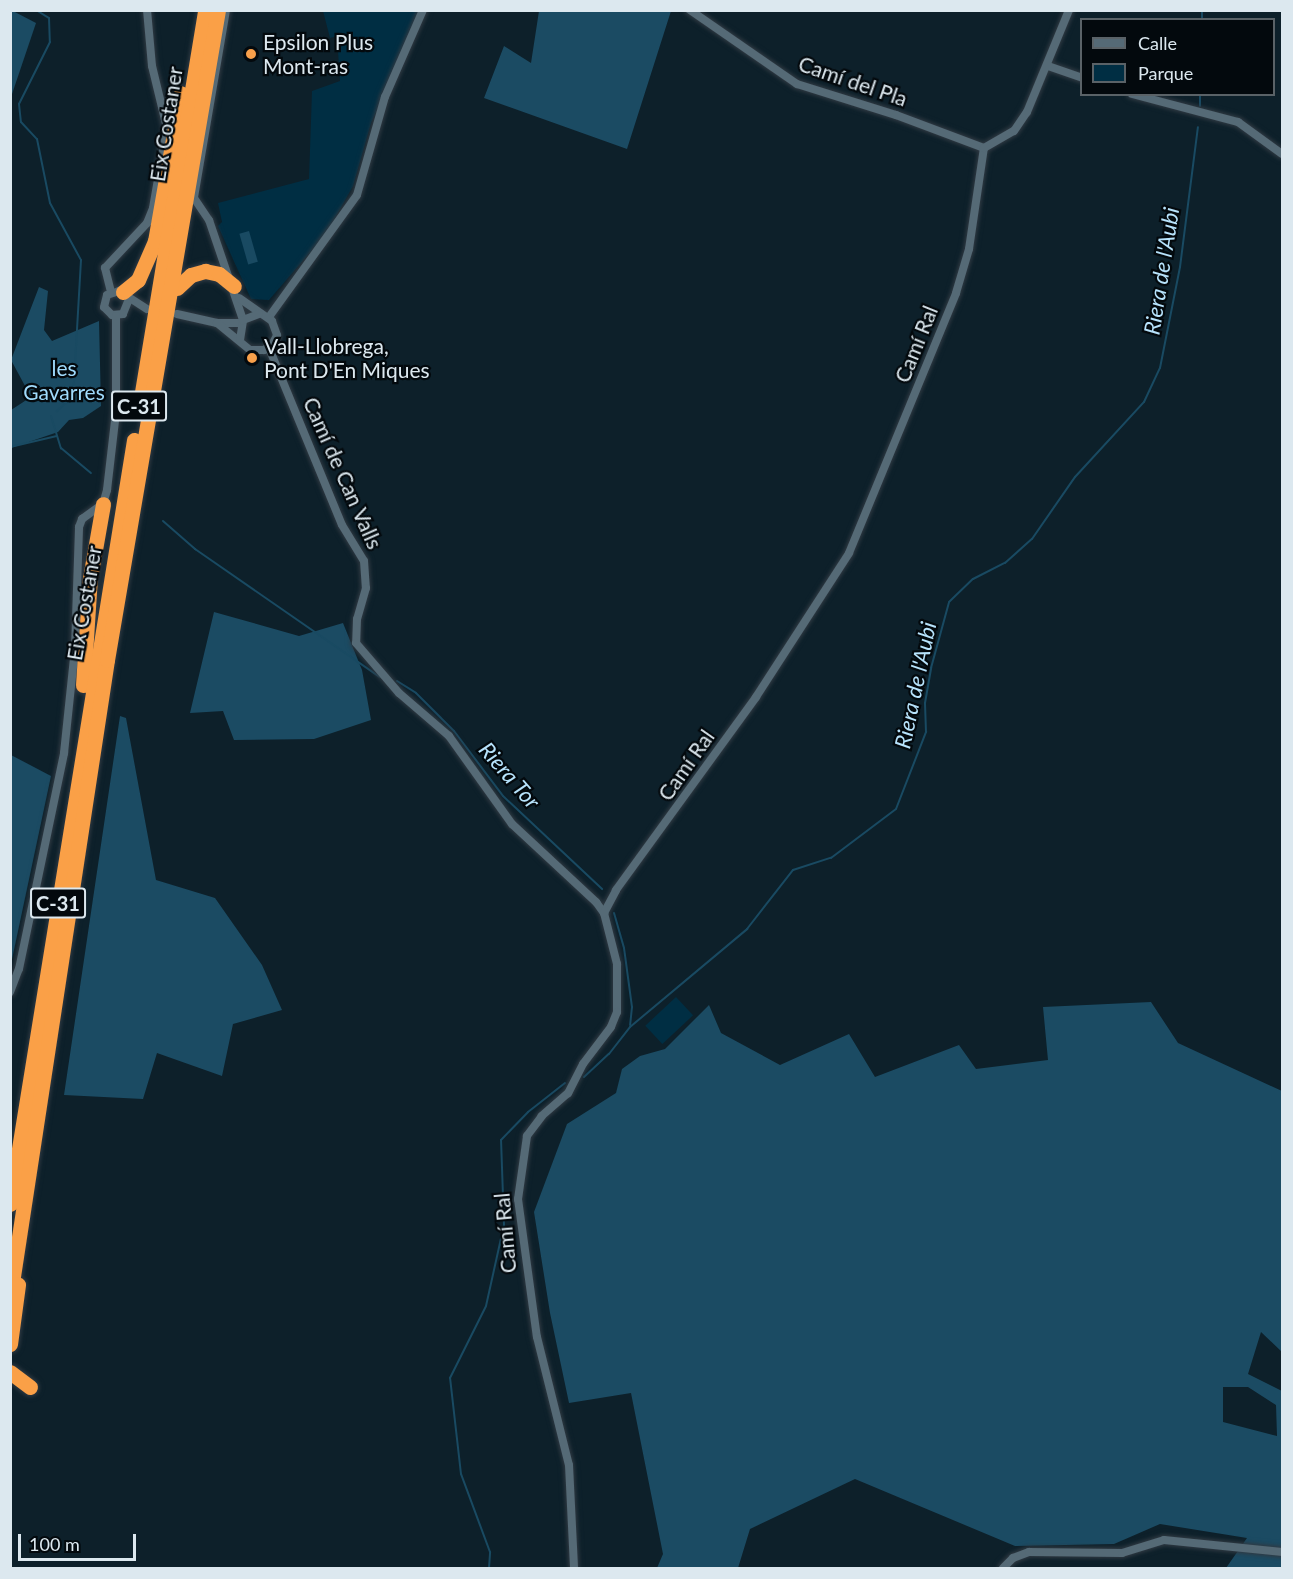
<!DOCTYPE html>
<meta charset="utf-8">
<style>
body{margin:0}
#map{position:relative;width:1293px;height:1579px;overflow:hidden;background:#0d202a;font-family:Lato,sans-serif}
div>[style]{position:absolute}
.green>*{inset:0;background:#002e43;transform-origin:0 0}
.forest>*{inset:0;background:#1b4b63}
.water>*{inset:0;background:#194a62;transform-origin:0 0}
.stream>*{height:2px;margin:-1px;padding:0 1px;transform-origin:1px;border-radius:1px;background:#194a62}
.roads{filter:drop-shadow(0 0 2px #303a43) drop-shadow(0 0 2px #303a43)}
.street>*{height:8px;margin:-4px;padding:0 4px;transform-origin:4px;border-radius:4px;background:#556a76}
.highway>*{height:15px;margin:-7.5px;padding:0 7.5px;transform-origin:7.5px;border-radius:7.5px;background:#faa047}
.dots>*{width:16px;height:16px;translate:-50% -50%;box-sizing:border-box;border:3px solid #03090d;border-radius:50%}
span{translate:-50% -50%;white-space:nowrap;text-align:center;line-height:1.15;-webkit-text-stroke:4.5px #03090d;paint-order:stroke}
.shield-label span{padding:2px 4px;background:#03090d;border:2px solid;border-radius:4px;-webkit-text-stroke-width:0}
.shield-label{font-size:20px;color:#dce8ef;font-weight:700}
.poi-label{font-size:21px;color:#dce8ef}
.left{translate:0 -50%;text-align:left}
.street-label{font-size:21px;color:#dce8ef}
.park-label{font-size:21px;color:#a0dbfc}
.water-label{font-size:22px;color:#b7e3fc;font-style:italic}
.frame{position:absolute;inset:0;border:12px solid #dce8ef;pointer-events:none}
.legend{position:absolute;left:1080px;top:18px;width:195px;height:78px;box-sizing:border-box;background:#03090d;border:2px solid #5a6267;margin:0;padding:8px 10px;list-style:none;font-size:18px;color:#dce8ef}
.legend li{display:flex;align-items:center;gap:12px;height:30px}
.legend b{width:30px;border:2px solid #5a6267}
.scale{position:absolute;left:18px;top:1534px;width:118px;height:27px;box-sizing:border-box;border:3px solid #dce8ef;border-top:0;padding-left:8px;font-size:18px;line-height:21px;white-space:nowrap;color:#dce8ef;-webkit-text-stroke:4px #03090d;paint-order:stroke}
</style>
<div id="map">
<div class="green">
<i style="clip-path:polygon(323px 11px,423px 11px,371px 123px,353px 186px,326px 234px,269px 300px,251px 299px,218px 226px,222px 222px,218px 203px,309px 179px,312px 91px,340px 81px,337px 36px,330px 38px)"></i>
<i style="left:676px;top:997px;width:25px;height:42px;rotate:47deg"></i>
</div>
<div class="forest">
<i style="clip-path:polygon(11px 10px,36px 23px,11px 97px,10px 11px)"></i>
<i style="clip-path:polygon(539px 11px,671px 11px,627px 149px,484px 98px,504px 46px,531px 63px)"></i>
<i style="clip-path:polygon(39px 287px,48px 291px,44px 330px,52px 341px,99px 321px,101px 406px,83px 418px,69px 420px,58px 432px,11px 448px,11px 410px,31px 397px,11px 360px)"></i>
<i style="clip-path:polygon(214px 612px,299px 636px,343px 623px,362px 670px,371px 720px,314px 739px,234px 740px,223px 711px,190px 713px)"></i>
<i style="clip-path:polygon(120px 716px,126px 718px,156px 880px,215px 898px,262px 965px,282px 1010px,233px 1024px,222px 1076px,157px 1053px,143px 1099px,64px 1095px)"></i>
<i style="clip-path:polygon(11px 755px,51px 776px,11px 964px)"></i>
<i style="clip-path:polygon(evenodd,1151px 1002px,1178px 1043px,1282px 1091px,1282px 1352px,1261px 1332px,1248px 1374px,1282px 1391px,1282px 1568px,1226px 1568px,1247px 1538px,1160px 1524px,1114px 1544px,1015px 1546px,855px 1479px,750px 1529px,738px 1568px,657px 1568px,663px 1554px,631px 1393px,569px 1403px,550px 1313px,534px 1212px,567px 1124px,616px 1093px,622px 1069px,640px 1056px,665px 1049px,709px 1005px,721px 1033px,780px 1065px,849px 1034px,875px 1077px,959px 1045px,976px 1069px,1048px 1060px,1043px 1007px,1151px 1002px,1223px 1387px,1248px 1387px,1276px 1405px,1277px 1436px,1223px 1422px,1223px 1387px)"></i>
</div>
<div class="water">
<i style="left:249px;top:231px;width:32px;height:10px;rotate:74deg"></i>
</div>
<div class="stream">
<i style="left:36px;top:10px;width:15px;rotate:32deg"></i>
<i style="left:49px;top:18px;width:24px;rotate:88deg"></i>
<i style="left:50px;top:42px;width:69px;rotate:116.6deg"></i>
<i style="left:19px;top:104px;width:18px;rotate:84deg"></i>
<i style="left:21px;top:122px;width:23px;rotate:47deg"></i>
<i style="left:37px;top:139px;width:65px;rotate:78.5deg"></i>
<i style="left:50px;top:203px;width:65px;rotate:61.5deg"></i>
<i style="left:81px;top:260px;width:122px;rotate:93.3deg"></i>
<i style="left:74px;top:382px;width:17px;rotate:103deg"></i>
<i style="left:70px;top:399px;width:18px;rotate:137deg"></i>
<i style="left:1202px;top:10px;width:10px;rotate:90deg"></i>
<i style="left:1200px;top:106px;width:12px;rotate:-90deg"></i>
<i style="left:51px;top:416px;width:34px;rotate:73deg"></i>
<i style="left:61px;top:448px;width:39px;rotate:40deg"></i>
<i style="left:10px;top:447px;width:48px;rotate:-13.2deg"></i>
<i style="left:163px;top:521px;width:43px;rotate:41.2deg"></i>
<i style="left:195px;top:549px;width:225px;rotate:34.7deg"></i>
<i style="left:397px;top:681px;width:22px;rotate:32deg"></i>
<i style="left:416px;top:693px;width:54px;rotate:45deg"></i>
<i style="left:454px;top:731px;width:81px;rotate:53deg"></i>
<i style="left:503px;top:796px;width:136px;rotate:43.2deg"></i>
<i style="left:614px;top:913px;width:36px;rotate:74deg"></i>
<i style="left:624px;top:948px;width:60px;rotate:82.3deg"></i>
<i style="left:632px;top:1007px;width:18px;rotate:96deg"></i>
<i style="left:584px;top:1077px;width:34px;rotate:-43deg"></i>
<i style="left:609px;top:1054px;width:34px;rotate:-52deg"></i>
<i style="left:630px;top:1027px;width:153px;rotate:-39.9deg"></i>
<i style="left:747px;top:929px;width:75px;rotate:-52.1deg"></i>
<i style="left:793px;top:870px;width:40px;rotate:-18deg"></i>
<i style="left:831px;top:858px;width:81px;rotate:-37deg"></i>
<i style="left:896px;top:809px;width:83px;rotate:-68.7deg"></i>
<i style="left:926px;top:732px;width:29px;rotate:-92deg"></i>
<i style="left:925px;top:703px;width:36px;rotate:-80deg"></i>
<i style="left:931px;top:668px;width:68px;rotate:-74.7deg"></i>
<i style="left:949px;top:602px;width:33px;rotate:-44deg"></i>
<i style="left:973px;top:579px;width:36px;rotate:-27deg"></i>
<i style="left:1005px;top:563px;width:36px;rotate:-42deg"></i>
<i style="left:1032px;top:539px;width:75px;rotate:-55.3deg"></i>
<i style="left:1075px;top:477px;width:102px;rotate:-47.4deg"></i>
<i style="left:1144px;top:402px;width:38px;rotate:-65deg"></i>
<i style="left:1160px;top:368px;width:103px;rotate:-78.8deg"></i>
<i style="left:1180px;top:267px;width:141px;rotate:-82.7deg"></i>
<i style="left:489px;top:1568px;width:16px;rotate:-86deg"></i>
<i style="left:490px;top:1552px;width:83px;rotate:-110.4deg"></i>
<i style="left:461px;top:1474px;width:97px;rotate:-96.5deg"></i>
<i style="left:450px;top:1378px;width:80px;rotate:-63.4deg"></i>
<i style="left:486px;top:1306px;width:83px;rotate:-77.5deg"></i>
<i style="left:504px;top:1225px;width:85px;rotate:-92deg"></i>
<i style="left:501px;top:1140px;width:39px;rotate:-46deg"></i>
<i style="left:528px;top:1112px;width:47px;rotate:-38.1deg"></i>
</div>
<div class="roads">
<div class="street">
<i style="left:226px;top:10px;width:191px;rotate:99.7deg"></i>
<i style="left:194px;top:198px;width:27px;rotate:56deg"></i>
<i style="left:209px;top:220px;width:106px;rotate:71.2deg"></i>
<i style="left:690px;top:10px;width:130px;rotate:34.7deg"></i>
<i style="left:797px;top:84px;width:104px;rotate:17.4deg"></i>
<i style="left:896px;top:115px;width:94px;rotate:20.6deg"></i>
<i style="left:1048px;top:66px;width:36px;rotate:19deg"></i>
<i style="left:1132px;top:94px;width:110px;rotate:14.8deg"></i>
<i style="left:1238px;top:122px;width:54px;rotate:36deg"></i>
<i style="left:111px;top:292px;width:25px;rotate:-104deg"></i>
<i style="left:105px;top:268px;width:62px;rotate:-47deg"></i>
<i style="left:147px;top:223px;width:16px;rotate:-68deg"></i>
<i style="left:153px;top:208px;width:81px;rotate:-80.1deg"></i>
<i style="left:167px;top:128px;width:64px;rotate:-103.6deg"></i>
<i style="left:152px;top:66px;width:56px;rotate:-95.1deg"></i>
<i style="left:129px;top:299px;width:16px;rotate:112deg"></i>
<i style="left:123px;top:314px;width:11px;rotate:175deg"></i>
<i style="left:112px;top:315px;width:11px;rotate:-135deg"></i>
<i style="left:104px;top:307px;width:12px;rotate:-76deg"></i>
<i style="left:107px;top:295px;width:13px;rotate:-18deg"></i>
<i style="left:119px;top:291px;width:33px;rotate:33deg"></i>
<i style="left:177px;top:314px;width:41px;rotate:12.7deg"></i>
<i style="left:217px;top:323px;width:24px"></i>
<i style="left:269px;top:317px;width:150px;rotate:-54.2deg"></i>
<i style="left:357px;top:195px;width:102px;rotate:-74.1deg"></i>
<i style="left:385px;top:97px;width:95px;rotate:-66.4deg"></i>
<i style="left:217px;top:323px;width:43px;rotate:39.3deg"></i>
<i style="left:250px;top:350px;width:14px"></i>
<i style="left:264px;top:350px;width:9px;rotate:-32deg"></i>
<i style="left:272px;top:345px;width:11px;rotate:-63deg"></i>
<i style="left:277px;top:335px;width:15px;rotate:-110deg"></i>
<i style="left:272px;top:321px;width:40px;rotate:-145.1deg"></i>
<i style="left:240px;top:340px;width:20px;rotate:-81deg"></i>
<i style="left:243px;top:320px;width:17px;rotate:-21deg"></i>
<i style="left:269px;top:348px;width:191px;rotate:67.6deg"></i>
<i style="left:342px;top:525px;width:42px;rotate:58.6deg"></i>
<i style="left:364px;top:561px;width:27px;rotate:86deg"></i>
<i style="left:366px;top:588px;width:32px;rotate:106deg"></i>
<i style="left:357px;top:619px;width:24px;rotate:92deg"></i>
<i style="left:356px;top:643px;width:66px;rotate:49.3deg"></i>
<i style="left:399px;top:693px;width:66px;rotate:40.7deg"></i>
<i style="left:449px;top:736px;width:108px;rotate:54.4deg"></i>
<i style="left:512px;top:824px;width:115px;rotate:42.9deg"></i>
<i style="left:596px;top:902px;width:14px;rotate:54deg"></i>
<i style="left:604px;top:913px;width:53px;rotate:75.7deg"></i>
<i style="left:617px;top:964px;width:48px;rotate:90deg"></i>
<i style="left:617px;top:1012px;width:16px;rotate:112deg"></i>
<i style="left:611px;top:1027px;width:46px;rotate:127.1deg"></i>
<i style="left:583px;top:1064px;width:33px;rotate:117deg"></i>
<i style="left:568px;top:1093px;width:35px;rotate:139deg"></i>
<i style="left:542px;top:1116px;width:25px;rotate:127deg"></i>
<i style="left:527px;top:1136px;width:64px;rotate:98.1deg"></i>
<i style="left:518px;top:1199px;width:139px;rotate:82.2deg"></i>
<i style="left:537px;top:1337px;width:132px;rotate:76deg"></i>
<i style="left:569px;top:1465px;width:103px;rotate:87.2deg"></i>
<i style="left:604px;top:913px;width:26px;rotate:-62deg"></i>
<i style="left:616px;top:890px;width:238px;rotate:-54deg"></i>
<i style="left:756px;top:697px;width:171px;rotate:-57.1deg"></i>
<i style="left:849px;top:553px;width:281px;rotate:-67.6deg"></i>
<i style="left:956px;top:293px;width:46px;rotate:-73.5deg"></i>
<i style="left:969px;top:249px;width:102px;rotate:-81.6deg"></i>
<i style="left:984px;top:148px;width:34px;rotate:-30deg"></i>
<i style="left:1014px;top:131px;width:23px;rotate:-56deg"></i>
<i style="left:1027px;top:112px;width:110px;rotate:-67.6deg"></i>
<i style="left:10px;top:992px;width:25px;rotate:-69deg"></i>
<i style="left:19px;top:969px;width:221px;rotate:-78.2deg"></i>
<i style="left:64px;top:753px;width:105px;rotate:-84deg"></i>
<i style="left:75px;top:649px;width:122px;rotate:-88.1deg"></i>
<i style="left:79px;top:527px;width:9px;rotate:-69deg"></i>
<i style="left:82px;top:519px;width:26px;rotate:-36deg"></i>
<i style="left:103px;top:504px;width:15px;rotate:-74deg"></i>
<i style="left:107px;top:490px;width:79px;rotate:-83.4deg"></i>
<i style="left:116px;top:412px;width:96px;rotate:-90deg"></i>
<i style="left:1003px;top:1568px;width:14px;rotate:-45deg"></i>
<i style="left:1013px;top:1558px;width:17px;rotate:-21deg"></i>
<i style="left:1029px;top:1552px;width:93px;rotate:0.6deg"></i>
<i style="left:1122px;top:1553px;width:44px;rotate:-17.2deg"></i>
<i style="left:1164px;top:1540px;width:119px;rotate:5.8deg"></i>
</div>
<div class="highway">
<i style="left:177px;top:288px;width:19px;rotate:-43deg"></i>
<i style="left:191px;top:275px;width:15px;rotate:-16deg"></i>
<i style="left:205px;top:271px;width:14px;rotate:12deg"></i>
<i style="left:219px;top:274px;width:19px;rotate:39deg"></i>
<i style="left:123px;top:292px;width:19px;rotate:-39deg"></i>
<i style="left:138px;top:280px;width:43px;rotate:-66.4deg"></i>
<i style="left:155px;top:241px;width:150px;rotate:-80deg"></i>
<i style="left:141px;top:398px;width:393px;rotate:-80.6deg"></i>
<i style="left:83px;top:685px;width:107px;rotate:-86.3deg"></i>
<i style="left:90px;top:578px;width:75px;rotate:-80deg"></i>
<i style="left:10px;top:1204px;width:774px;rotate:-80.78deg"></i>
<i style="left:10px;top:1296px;width:643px;rotate:-81.33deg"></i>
<i style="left:107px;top:660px;width:659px;rotate:-80.31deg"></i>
<i style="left:10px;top:1344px;width:60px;rotate:-82.3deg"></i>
<i style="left:10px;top:1372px;width:25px;rotate:37deg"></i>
</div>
</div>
<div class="dots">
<i style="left:251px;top:54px;background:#f8a04b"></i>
<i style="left:252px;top:358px;background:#f8a04b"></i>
</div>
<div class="shield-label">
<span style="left:139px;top:406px">C-31</span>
<span style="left:58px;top:903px">C-31</span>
</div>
<div class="poi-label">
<span class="left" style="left:263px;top:54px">Epsilon Plus<br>Mont-ras</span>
<span class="left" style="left:264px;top:358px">Vall-Llobrega,<br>Pont D'En Miques</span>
</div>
<div class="street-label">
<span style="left:853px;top:81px;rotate:19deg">Camí del Pla</span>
<span style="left:166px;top:124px;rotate:-81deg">Eix Costaner</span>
<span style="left:916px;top:344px;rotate:-68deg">Camí Ral</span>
<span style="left:343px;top:473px;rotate:66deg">Camí de Can Valls</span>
<span style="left:84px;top:603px;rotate:-80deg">Eix Costaner</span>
<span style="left:686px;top:765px;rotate:-55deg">Camí Ral</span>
<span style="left:505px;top:1233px;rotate:-95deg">Camí Ral</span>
</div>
<div class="park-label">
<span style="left:64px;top:380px">les<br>Gavarres</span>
</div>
<div class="water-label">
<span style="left:1161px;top:271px;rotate:-81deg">Riera de l'Aubi</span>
<span style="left:915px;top:685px;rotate:-78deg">Riera de l'Aubi</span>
<span style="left:510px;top:775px;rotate:49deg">Riera Tor</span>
</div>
<div class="frame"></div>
<ul class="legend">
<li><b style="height:8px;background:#556a76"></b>Calle</li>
<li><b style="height:16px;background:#002e43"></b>Parque</li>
</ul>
<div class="scale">100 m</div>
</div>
